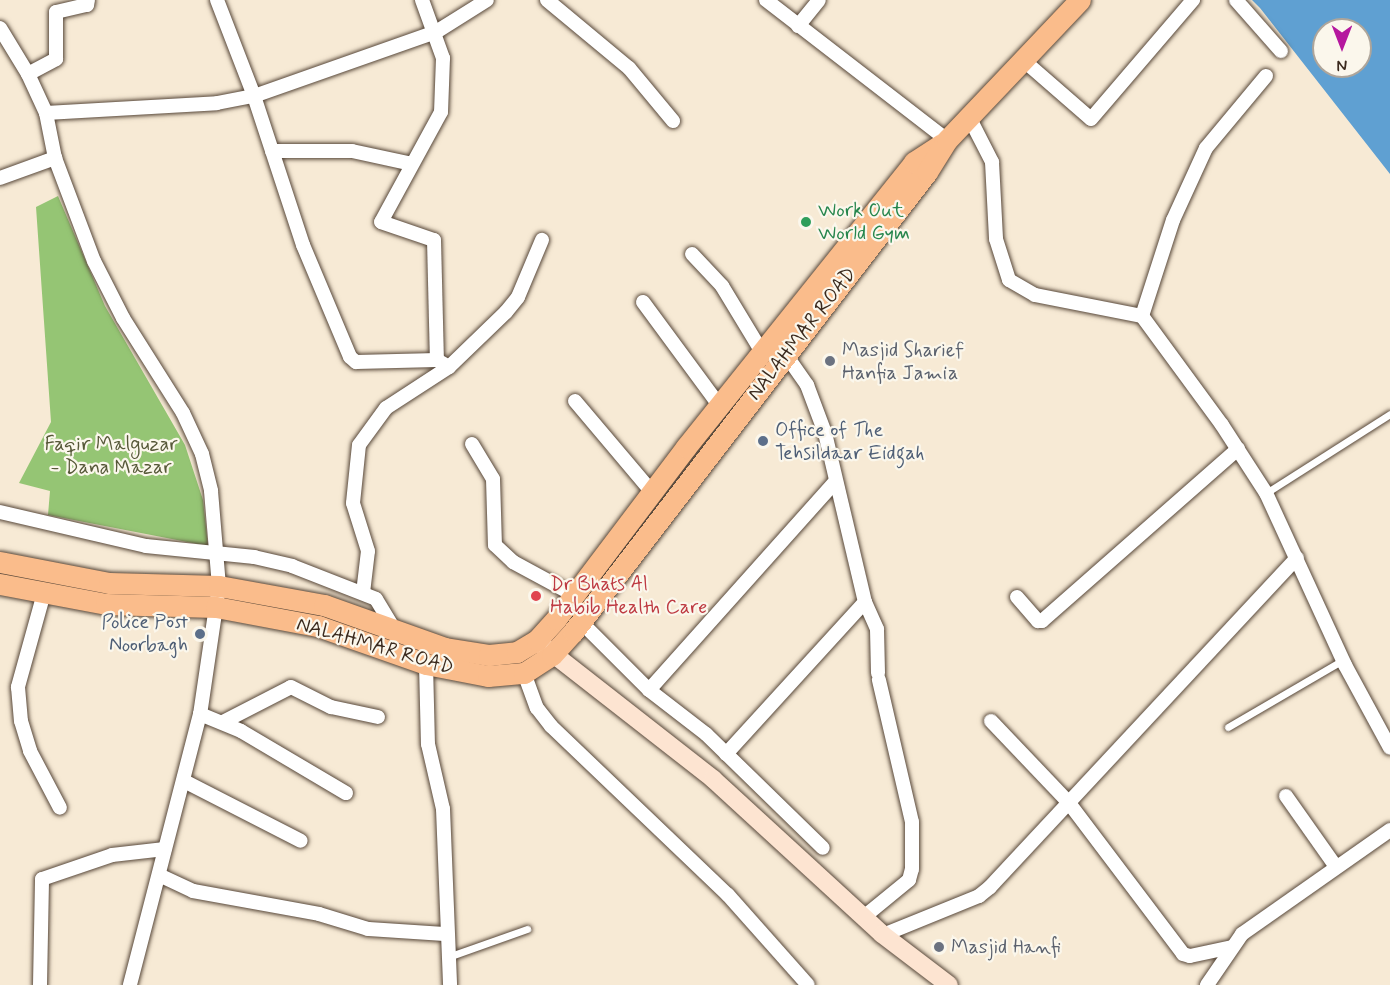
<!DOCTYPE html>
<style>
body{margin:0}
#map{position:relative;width:1390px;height:985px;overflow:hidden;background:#f7ead5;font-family:Mynerve,sans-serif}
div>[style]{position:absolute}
.green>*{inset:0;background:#95c574}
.water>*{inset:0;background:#5fa0d2}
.roads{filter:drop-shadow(0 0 2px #574739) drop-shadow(0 0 2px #574739)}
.lane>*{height:7px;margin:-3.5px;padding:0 3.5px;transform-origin:3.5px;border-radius:3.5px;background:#fff}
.street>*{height:14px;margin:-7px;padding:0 7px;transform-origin:7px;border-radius:7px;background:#fff}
.secondary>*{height:18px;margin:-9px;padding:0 9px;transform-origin:9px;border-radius:9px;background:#fde4d1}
.primary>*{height:21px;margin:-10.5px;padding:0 10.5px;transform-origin:10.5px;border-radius:10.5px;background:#fabc8b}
.dots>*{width:16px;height:16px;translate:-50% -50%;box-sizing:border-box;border:3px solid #fbf7ec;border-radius:50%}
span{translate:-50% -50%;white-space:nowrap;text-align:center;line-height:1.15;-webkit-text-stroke:4.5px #fbf7ec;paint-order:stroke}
.leisure-label{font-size:20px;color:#27864d}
.left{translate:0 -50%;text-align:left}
.street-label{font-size:20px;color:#3b2a1e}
.worship-label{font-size:20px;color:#5b616d}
.service-label{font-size:20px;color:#4e5e75}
.right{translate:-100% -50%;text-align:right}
.park-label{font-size:20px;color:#565838}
.health-label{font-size:20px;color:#be3a42}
.north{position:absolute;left:1312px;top:18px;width:60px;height:60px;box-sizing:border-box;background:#fbf7ec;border:2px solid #aea59a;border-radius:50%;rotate:180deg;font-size:16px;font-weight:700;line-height:24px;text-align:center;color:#3b2a1e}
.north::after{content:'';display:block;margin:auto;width:21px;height:27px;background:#b5179e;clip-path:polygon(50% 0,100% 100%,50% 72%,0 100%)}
</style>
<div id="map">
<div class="green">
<i style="clip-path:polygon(58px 196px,105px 306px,185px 445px,203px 500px,208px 546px,48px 515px,50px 491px,19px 483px,51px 422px,36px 207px)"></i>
</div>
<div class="water">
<i style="clip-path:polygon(evenodd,1252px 0,1390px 0,1390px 174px,1260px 8px,1252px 0,1324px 30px,1360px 30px,1360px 66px,1324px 66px,1324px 30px)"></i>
</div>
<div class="roads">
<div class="lane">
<i style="left:1266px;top:493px;width:147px;rotate:-32.5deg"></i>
<i style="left:1228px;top:727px;width:133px;rotate:-30.2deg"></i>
<i style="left:448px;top:957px;width:84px;rotate:-19.5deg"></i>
</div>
<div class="street">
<i style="left:217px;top:0;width:103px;rotate:68.9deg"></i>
<i style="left:254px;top:96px;width:157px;rotate:71.8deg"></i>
<i style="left:303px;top:245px;width:121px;rotate:67.2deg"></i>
<i style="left:350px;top:357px;width:8px;rotate:40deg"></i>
<i style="left:356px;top:362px;width:81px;rotate:-1.4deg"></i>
<i style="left:437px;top:360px;width:14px;rotate:30deg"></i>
<i style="left:422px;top:0;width:62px;rotate:70.1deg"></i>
<i style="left:443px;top:58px;width:54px;rotate:92.1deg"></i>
<i style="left:441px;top:112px;width:125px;rotate:118.6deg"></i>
<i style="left:381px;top:222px;width:56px;rotate:18.8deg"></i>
<i style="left:434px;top:240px;width:120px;rotate:88.6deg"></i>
<i style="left:547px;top:0;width:107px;rotate:39.7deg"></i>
<i style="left:629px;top:68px;width:69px;rotate:50.3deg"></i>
<i style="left:766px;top:0;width:229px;rotate:37.7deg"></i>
<i style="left:1236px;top:0;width:68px;rotate:48.6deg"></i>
<i style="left:798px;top:26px;width:33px;rotate:-51deg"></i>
<i style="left:0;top:28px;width:54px;rotate:58.7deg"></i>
<i style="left:28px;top:74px;width:43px;rotate:65.2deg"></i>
<i style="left:46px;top:113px;width:46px;rotate:78.7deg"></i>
<i style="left:55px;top:158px;width:110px;rotate:69.3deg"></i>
<i style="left:94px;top:261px;width:64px;rotate:63deg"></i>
<i style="left:123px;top:318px;width:112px;rotate:57.7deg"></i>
<i style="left:183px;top:413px;width:45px;rotate:65.1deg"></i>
<i style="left:202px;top:454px;width:38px;rotate:76deg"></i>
<i style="left:211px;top:491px;width:95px;rotate:85.2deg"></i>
<i style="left:219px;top:586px;width:129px;rotate:98.4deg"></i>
<i style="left:200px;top:714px;width:280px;rotate:104.5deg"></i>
<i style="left:1022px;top:59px;width:91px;rotate:41deg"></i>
<i style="left:1091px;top:119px;width:157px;rotate:-49.4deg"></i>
<i style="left:28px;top:74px;width:32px;rotate:-28deg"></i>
<i style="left:56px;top:59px;width:47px;rotate:-90deg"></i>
<i style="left:56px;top:12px;width:32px;rotate:-13deg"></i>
<i style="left:87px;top:5px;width:5px;rotate:-79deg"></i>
<i style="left:1266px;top:76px;width:94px;rotate:129.8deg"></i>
<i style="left:1206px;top:148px;width:79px;rotate:114.6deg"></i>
<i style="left:1173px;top:220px;width:101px;rotate:107.9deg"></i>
<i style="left:1142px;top:316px;width:135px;rotate:53.7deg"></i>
<i style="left:1222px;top:425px;width:81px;rotate:57.1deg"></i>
<i style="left:1266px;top:493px;width:189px;rotate:65.3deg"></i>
<i style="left:1345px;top:665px;width:94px;rotate:61.5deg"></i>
<i style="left:46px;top:113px;width:171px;rotate:-3.3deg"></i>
<i style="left:217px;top:103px;width:38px;rotate:-11deg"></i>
<i style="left:254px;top:96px;width:193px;rotate:-19.4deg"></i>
<i style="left:436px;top:32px;width:60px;rotate:-32.1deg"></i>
<i style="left:968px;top:115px;width:53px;rotate:62.9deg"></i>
<i style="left:992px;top:162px;width:77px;rotate:87deg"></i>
<i style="left:996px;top:239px;width:43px;rotate:72.4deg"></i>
<i style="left:1009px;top:280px;width:30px;rotate:30deg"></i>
<i style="left:1035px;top:295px;width:109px;rotate:11.1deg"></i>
<i style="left:272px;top:151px;width:80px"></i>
<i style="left:352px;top:151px;width:61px;rotate:12.2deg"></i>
<i style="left:0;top:178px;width:59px;rotate:-20deg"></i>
<i style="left:692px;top:254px;width:44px;rotate:46.8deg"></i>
<i style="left:722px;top:286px;width:77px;rotate:58.8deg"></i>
<i style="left:643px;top:302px;width:128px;rotate:53.6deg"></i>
<i style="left:786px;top:355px;width:37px;rotate:55deg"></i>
<i style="left:807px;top:385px;width:51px;rotate:69.4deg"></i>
<i style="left:825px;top:433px;width:174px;rotate:76.7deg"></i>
<i style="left:575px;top:401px;width:119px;rotate:49.8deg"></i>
<i style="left:472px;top:444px;width:41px;rotate:59deg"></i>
<i style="left:493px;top:479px;width:66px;rotate:88.3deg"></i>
<i style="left:495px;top:545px;width:25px;rotate:43deg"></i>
<i style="left:513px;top:562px;width:69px;rotate:28.4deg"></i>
<i style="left:0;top:512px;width:150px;rotate:13.1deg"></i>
<i style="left:146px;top:546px;width:109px;rotate:5.8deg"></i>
<i style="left:254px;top:557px;width:39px;rotate:13deg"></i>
<i style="left:292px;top:566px;width:90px;rotate:21.4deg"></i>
<i style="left:376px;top:599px;width:37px;rotate:59deg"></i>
<i style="left:44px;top:593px;width:98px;rotate:105.5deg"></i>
<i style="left:18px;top:687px;width:34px;rotate:85deg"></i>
<i style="left:21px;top:721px;width:31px;rotate:73deg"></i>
<i style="left:30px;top:751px;width:64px;rotate:62.2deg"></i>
<i style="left:363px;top:593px;width:42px;rotate:-83.2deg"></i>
<i style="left:368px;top:551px;width:50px;rotate:-107.4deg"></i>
<i style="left:353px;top:503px;width:58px;rotate:-84.1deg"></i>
<i style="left:359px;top:445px;width:46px;rotate:-53.9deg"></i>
<i style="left:386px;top:408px;width:75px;rotate:-33.1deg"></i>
<i style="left:449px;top:367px;width:79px;rotate:-44deg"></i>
<i style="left:506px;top:312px;width:19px;rotate:-51deg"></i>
<i style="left:518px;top:297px;width:62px;rotate:-67.2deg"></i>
<i style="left:1017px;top:597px;width:32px;rotate:49deg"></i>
<i style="left:1038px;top:621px;width:4px"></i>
<i style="left:1042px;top:621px;width:261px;rotate:-41.3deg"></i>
<i style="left:581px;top:622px;width:96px;rotate:45deg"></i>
<i style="left:649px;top:690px;width:72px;rotate:37.7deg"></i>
<i style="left:706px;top:734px;width:163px;rotate:44.3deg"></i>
<i style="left:426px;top:664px;width:80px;rotate:88.6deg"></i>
<i style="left:428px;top:744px;width:67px;rotate:77deg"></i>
<i style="left:443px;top:809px;width:176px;rotate:87.7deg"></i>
<i style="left:524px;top:673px;width:37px;rotate:70deg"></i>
<i style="left:537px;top:708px;width:23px;rotate:52deg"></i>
<i style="left:551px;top:726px;width:245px;rotate:43.7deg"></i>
<i style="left:728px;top:895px;width:120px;rotate:48.4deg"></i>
<i style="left:649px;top:690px;width:280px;rotate:-48.2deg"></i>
<i style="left:200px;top:714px;width:44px;rotate:22.5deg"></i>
<i style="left:241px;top:731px;width:122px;rotate:30.6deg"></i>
<i style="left:991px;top:721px;width:113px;rotate:46.4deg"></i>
<i style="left:1069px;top:803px;width:189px;rotate:52.9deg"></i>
<i style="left:1183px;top:954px;width:7px;rotate:16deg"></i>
<i style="left:1190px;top:956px;width:43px;rotate:-12.1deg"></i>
<i style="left:223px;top:722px;width:76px;rotate:-27.2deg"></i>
<i style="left:291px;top:687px;width:45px;rotate:26.6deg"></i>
<i style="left:331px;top:707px;width:48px;rotate:12deg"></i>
<i style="left:726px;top:754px;width:206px;rotate:-47.6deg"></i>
<i style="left:865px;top:602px;width:30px;rotate:66deg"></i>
<i style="left:877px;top:629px;width:44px;rotate:88.7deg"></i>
<i style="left:184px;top:781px;width:131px;rotate:27.1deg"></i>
<i style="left:1286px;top:796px;width:87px;rotate:54.8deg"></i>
<i style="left:159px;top:875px;width:38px;rotate:25deg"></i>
<i style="left:193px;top:891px;width:128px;rotate:10.3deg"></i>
<i style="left:319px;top:914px;width:51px;rotate:17deg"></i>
<i style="left:368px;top:929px;width:77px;rotate:3.7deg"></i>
<i style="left:865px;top:916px;width:57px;rotate:-39.3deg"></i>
<i style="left:909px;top:880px;width:11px;rotate:-75deg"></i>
<i style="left:912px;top:869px;width:47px;rotate:-90deg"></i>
<i style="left:912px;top:822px;width:146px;rotate:-103.1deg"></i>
<i style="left:883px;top:935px;width:104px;rotate:-22.1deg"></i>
<i style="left:979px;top:896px;width:14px;rotate:-39deg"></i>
<i style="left:990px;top:887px;width:450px;rotate:-47deg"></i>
<i style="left:40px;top:985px;width:106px;rotate:-88.9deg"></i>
<i style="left:42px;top:879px;width:74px;rotate:-18.9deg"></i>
<i style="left:112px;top:855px;width:53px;rotate:-6.5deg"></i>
<i style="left:1207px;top:985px;width:62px;rotate:-55.5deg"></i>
<i style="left:1242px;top:934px;width:181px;rotate:-35.1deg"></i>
</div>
<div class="secondary">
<i style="left:543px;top:646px;width:216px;rotate:38deg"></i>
<i style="left:713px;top:779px;width:229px;rotate:42.5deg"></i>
<i style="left:882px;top:934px;width:84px;rotate:37.3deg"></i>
</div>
<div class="primary">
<i style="left:0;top:562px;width:111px;rotate:10.9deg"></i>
<i style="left:109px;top:583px;width:110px;rotate:1.6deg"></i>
<i style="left:219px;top:586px;width:107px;rotate:10.3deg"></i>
<i style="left:324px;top:605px;width:128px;rotate:19.6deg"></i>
<i style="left:445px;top:648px;width:45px;rotate:9deg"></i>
<i style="left:489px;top:655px;width:28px;rotate:-6deg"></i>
<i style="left:517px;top:652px;width:23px;rotate:-31deg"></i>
<i style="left:537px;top:640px;width:28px;rotate:-48deg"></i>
<i style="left:556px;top:619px;width:216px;rotate:-52.9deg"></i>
<i style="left:686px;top:447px;width:365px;rotate:-51.3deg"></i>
<i style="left:914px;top:162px;width:33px;rotate:-33deg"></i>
<i style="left:0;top:584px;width:108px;rotate:10.7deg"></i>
<i style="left:106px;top:604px;width:110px;rotate:1.6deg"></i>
<i style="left:216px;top:607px;width:104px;rotate:10.6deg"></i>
<i style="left:318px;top:626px;width:114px;rotate:19.4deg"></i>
<i style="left:426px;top:664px;width:63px;rotate:11deg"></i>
<i style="left:488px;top:676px;width:36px;rotate:-5deg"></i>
<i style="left:524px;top:673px;width:33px;rotate:-33deg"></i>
<i style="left:552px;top:655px;width:31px;rotate:-48deg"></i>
<i style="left:573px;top:632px;width:580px;rotate:-52.42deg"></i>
<i style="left:927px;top:172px;width:38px;rotate:-58deg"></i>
<i style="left:947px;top:140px;width:193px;rotate:-46.5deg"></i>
</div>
</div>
<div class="dots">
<i style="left:806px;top:222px;background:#2e9e5b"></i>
<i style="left:830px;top:361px;background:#6b7280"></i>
<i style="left:763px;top:441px;background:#5c6f8a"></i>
<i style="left:536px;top:596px;background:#e0444e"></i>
<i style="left:200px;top:634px;background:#5c6f8a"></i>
<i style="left:939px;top:947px;background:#6b7280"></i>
</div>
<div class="leisure-label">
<span class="left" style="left:818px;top:222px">Work Out<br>World Gym</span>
</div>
<div class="street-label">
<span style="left:802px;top:334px;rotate:-52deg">NALAHMAR ROAD</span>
<span style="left:375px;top:646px;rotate:16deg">NALAHMAR ROAD</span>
</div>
<div class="worship-label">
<span class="left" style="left:842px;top:362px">Masjid Sharief<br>Hanfia Jamia</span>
<span class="left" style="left:951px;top:947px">Masjid Hanfi</span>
</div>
<div class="service-label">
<span class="left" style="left:775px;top:442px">Office of The<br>Tehsildaar Eidgah</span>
<span class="right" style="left:188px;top:634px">Police Post<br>Noorbagh</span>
</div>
<div class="park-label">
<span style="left:111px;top:456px">Faqir Malguzar<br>- Dana Mazar</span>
</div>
<div class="health-label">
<span class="left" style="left:550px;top:596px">Dr Bhats Al<br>Habib Health Care</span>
</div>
<div class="north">N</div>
</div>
